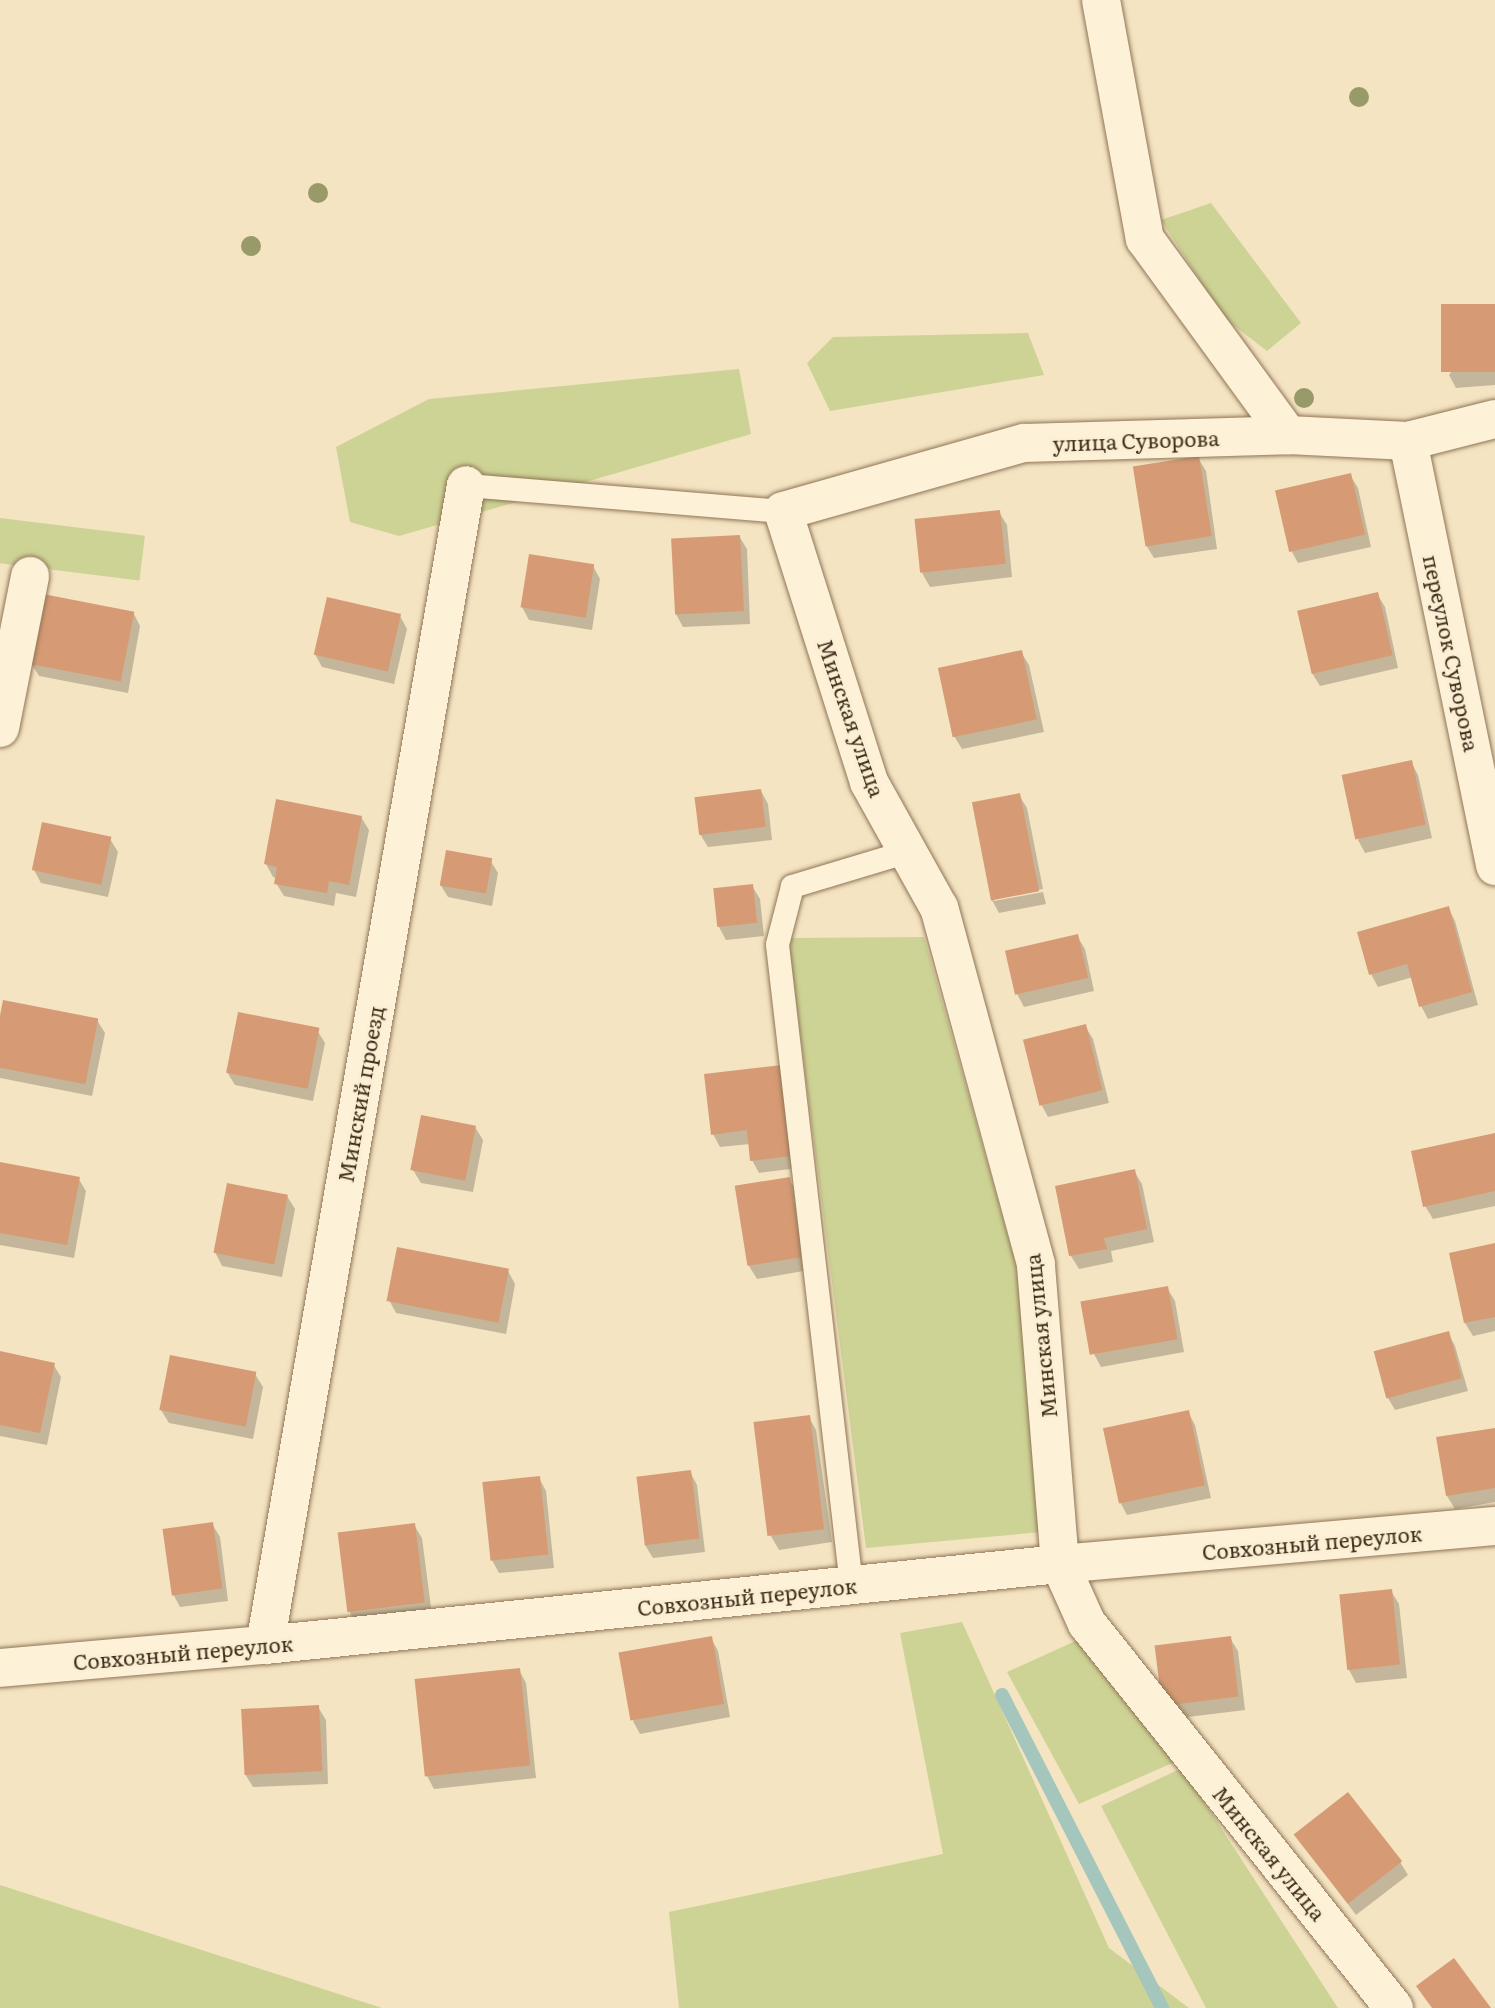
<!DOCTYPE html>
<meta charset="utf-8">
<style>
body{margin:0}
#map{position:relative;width:1495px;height:2008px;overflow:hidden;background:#f4e4c2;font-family:Literata,serif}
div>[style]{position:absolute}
.green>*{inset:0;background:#cdd395;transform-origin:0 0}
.shadow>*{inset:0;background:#0003}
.stream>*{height:14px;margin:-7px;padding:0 7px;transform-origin:7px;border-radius:7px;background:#a5c6bc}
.building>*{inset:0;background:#d69b74;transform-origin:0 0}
.roads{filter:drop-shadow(0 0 2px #907557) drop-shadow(0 0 2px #907557)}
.service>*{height:23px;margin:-11.5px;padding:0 11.5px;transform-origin:11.5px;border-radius:11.5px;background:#fdf1d7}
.minor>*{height:38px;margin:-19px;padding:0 19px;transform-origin:19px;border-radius:19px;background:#fdf1d7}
.trees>*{width:20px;height:20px;margin:-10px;border-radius:50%;background:#999a69}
span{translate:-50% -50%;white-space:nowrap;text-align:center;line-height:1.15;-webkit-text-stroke:5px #faeed3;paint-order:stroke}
.street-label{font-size:21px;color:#3e2d1d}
</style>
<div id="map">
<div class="green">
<i style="clip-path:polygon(1211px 203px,1301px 323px,1267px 351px,1224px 318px,1161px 220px)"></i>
<i style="clip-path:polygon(1028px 333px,1044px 375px,830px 411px,807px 363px,833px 337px)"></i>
<i style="clip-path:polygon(739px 369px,751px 434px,399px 536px,350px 522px,336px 447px,429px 399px)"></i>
<i style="left:0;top:518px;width:146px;height:45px;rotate:7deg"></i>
<i style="clip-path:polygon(924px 937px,1016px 1265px,1042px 1532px,866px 1548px,788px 938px)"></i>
<i style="clip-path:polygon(962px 1622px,1109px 1948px,1189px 2008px,679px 2008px,669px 1912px,943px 1854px,900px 1633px)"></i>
<i style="clip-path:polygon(1080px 1639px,1177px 1761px,1079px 1804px,1007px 1672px)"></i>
<i style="clip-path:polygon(1182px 1768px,1338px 2008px,1206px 2008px,1101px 1806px)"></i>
<i style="clip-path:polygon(0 1885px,382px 2008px,0 2008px)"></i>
</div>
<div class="shadow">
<i style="clip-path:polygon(1495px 306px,1495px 385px,1456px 388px,1449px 375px)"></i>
<i style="clip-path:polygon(1198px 458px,1206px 471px,1217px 549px,1154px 558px,1146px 545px)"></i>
<i style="clip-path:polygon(1350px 475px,1358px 488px,1371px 547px,1298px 563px,1291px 550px)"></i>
<i style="clip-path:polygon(999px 512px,1007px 525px,1012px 577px,930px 587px,922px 573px)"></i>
<i style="clip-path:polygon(739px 536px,747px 549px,750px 624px,683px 627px,676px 614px)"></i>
<i style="clip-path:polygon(593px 566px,600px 579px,592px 630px,529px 620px,522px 607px)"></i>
<i style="clip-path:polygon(1377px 594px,1385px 607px,1398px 668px,1320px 686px,1312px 673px)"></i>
<i style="clip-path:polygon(133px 612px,140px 626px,128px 693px,39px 676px,31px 663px)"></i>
<i style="clip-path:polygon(400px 616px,407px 629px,394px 684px,322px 667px,315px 654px)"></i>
<i style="clip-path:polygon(1021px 652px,1029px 665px,1044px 732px,962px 749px,954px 736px)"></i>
<i style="clip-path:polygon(1411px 762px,1418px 775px,1432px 838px,1365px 853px,1358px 840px)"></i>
<i style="clip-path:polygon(761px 791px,768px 804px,772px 840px,708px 847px,700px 834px)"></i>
<i style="clip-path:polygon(1019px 795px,1027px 808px,1043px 889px,994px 898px,994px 901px,1043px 892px,1046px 904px,999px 913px,992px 900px,974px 804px)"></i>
<i style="clip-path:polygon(361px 817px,369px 830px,356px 897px,336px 893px,334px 906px,284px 896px,276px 883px,277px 878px,273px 877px,266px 864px)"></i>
<i style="clip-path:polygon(110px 839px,118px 852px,108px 897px,41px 883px,34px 870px)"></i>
<i style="clip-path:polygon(490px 860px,498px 873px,492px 906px,448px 897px,440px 884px)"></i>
<i style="clip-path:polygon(752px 886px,760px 899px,764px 936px,726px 940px,719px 927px)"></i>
<i style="clip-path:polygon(1448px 908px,1455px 921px,1478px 1005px,1428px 1019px,1421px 1006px,1413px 977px,1378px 987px,1371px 974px)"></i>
<i style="clip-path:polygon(1077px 936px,1085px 949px,1094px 991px,1024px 1007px,1017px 994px)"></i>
<i style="clip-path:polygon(4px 1002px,97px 1020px,105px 1033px,92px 1096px,0 1078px,0 1024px)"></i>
<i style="clip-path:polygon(1085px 1026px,1093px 1039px,1109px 1103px,1048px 1117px,1041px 1104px)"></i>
<i style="clip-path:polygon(317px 1030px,325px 1043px,313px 1101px,235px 1085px,227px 1072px)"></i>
<i style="clip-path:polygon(781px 1067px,798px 1168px,759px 1173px,752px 1160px,750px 1144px,720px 1147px,713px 1134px)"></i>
<i style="clip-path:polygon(475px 1127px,483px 1140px,473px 1192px,421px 1183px,413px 1170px)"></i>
<i style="clip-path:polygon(1495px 1135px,1495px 1206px,1433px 1219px,1425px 1206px)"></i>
<i style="clip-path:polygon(0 1164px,78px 1178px,86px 1191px,74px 1258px,0 1245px)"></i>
<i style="clip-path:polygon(1134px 1171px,1142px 1184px,1154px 1242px,1111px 1251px,1113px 1262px,1079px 1269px,1071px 1256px,1057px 1187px)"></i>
<i style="clip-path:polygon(789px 1179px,797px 1192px,809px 1270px,757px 1279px,749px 1266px,737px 1188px)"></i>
<i style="clip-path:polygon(287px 1196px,295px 1209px,282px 1277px,222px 1266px,215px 1252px)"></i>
<i style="clip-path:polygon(1495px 1245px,1495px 1331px,1473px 1336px,1465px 1323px)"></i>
<i style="clip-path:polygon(508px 1271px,515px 1284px,506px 1334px,396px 1313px,389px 1300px)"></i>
<i style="clip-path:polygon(1167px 1288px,1175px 1301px,1184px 1352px,1101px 1367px,1094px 1354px)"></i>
<i style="clip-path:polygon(1448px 1333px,1455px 1346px,1468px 1391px,1395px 1410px,1388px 1398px)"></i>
<i style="clip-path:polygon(0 1353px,53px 1364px,61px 1377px,47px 1445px,0 1436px)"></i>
<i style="clip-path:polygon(255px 1374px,263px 1387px,253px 1439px,169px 1423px,161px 1410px)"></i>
<i style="clip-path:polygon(1188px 1412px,1195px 1425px,1211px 1498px,1127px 1515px,1120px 1502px)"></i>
<i style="clip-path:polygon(809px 1417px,816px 1430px,832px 1542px,779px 1550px,771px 1536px)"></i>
<i style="clip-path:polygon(1495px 1430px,1495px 1502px,1455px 1509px,1447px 1496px)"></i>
<i style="clip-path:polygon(690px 1472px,697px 1485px,705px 1552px,653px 1558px,645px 1545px)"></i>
<i style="clip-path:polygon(539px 1478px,546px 1491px,554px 1568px,499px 1573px,492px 1560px)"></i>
<i style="clip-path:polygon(212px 1524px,220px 1537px,228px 1601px,180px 1607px,173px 1594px)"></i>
<i style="clip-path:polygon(414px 1525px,422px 1538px,432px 1615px,356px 1624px,349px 1611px)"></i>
<i style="clip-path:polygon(1391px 1591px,1399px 1604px,1407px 1678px,1356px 1683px,1349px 1670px)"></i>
<i style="clip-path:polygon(711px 1638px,718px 1651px,730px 1717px,640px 1734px,633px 1721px)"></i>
<i style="clip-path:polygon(1230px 1638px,1238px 1651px,1245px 1710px,1172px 1719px,1164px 1706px)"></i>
<i style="clip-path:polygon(519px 1670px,526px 1683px,536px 1778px,434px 1789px,427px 1776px)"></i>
<i style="clip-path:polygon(318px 1707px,326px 1720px,328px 1784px,253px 1787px,245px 1774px)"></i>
<i style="clip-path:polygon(1296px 1835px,1400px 1862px,1408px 1875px,1356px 1915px)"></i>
</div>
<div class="stream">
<i style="left:1002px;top:1695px;width:352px;rotate:62.9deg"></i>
</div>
<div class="building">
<i style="left:1495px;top:304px;width:68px;height:54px;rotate:90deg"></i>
<i style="left:1199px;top:456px;width:81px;height:67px;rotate:81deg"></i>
<i style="left:1351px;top:473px;width:63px;height:78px;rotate:77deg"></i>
<i style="left:1000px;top:510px;width:54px;height:86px;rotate:84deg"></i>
<i style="left:740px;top:535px;width:76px;height:69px;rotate:87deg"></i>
<i style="left:529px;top:554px;width:66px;height:54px;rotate:9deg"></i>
<i style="left:1378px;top:592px;width:65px;height:83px;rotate:77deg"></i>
<i style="left:43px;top:594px;width:93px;height:71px;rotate:11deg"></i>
<i style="left:327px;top:597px;width:76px;height:59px;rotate:13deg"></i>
<i style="left:1022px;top:650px;width:71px;height:86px;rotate:78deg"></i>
<i style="left:1412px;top:760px;width:66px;height:72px;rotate:78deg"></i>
<i style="left:761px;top:789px;width:38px;height:67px;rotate:83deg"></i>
<i style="left:1020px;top:793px;width:100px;height:49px;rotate:79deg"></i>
<i style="clip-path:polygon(276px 799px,362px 816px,349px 885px,329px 881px,327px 893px,274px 884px,277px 867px,264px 864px)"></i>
<i style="left:42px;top:822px;width:71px;height:49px;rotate:12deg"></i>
<i style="left:446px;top:850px;width:47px;height:36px;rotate:10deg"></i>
<i style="left:753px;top:884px;width:39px;height:40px;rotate:84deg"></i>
<i style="clip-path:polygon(1449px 906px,1472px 992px,1419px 1007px,1407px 964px,1369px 975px,1357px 932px)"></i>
<i style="left:1078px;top:934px;width:45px;height:75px;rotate:77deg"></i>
<i style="left:3px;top:1000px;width:97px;height:67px;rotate:11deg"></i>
<i style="left:238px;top:1012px;width:83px;height:62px;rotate:11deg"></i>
<i style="left:1086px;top:1024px;width:68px;height:65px;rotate:76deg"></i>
<i style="clip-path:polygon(782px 1065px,792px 1156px,750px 1161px,747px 1130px,711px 1135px,704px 1074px)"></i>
<i style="left:421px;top:1115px;width:56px;height:56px;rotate:11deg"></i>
<i style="clip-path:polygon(1495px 1133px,1495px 1191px,1423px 1207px,1411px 1151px)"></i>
<i style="clip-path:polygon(0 1162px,80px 1177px,67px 1245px,0 1233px)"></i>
<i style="clip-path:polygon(1135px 1169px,1147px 1229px,1104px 1238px,1107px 1249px,1069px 1256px,1055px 1186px)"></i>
<i style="left:790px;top:1177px;width:81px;height:56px;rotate:81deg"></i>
<i style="left:227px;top:1183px;width:62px;height:71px;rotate:11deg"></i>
<i style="clip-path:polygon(1495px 1243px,1495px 1317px,1464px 1323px,1449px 1253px)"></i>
<i style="left:397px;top:1247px;width:114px;height:55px;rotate:11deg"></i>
<i style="left:1168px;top:1286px;width:54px;height:89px;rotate:80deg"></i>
<i style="left:1449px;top:1331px;width:49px;height:78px;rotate:75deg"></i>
<i style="clip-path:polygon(0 1351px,55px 1363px,40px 1433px,0 1425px)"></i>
<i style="left:170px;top:1355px;width:88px;height:56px;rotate:11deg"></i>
<i style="left:1189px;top:1410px;width:77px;height:88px;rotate:78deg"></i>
<i style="left:810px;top:1415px;width:115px;height:57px;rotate:83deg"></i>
<i style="clip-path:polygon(1495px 1428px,1495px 1488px,1446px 1496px,1436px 1437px)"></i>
<i style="left:691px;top:1470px;width:69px;height:55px;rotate:83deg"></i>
<i style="left:540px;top:1476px;width:79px;height:58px;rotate:84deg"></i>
<i style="left:213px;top:1522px;width:67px;height:51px;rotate:82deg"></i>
<i style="left:415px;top:1523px;width:80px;height:78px;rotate:83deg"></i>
<i style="left:1392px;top:1589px;width:76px;height:53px;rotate:84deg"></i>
<i style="left:712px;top:1636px;width:69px;height:95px;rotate:80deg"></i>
<i style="left:1231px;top:1636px;width:61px;height:77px;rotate:83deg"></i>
<i style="left:520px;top:1668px;width:98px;height:106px;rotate:84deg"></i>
<i style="left:319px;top:1705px;width:66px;height:78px;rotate:87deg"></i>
<i style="left:1348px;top:1792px;width:88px;height:69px;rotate:52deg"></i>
<i style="clip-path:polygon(1454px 1958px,1491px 2008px,1432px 2008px,1416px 1986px)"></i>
</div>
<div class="roads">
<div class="service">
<i style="left:466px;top:485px;width:318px;rotate:4.7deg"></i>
<i style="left:851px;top:1585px;width:645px;rotate:-96.59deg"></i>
<i style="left:777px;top:944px;width:60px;rotate:-75.5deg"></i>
<i style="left:792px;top:886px;width:121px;rotate:-16.8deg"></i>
</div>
<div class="minor">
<i style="left:1101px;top:0;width:243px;rotate:79.6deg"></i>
<i style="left:1145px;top:239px;width:243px;rotate:53.9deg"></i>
<i style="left:1408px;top:441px;width:434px;rotate:78.4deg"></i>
<i style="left:0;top:728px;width:155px;rotate:-78.8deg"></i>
<i style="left:265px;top:1645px;width:1177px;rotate:-80.17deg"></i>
<i style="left:0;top:1668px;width:266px;rotate:-5deg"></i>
<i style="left:265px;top:1645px;width:799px;rotate:-5.82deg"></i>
<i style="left:1060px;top:1564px;width:437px;rotate:-5deg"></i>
<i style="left:1394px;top:2008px;width:492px;rotate:-128.6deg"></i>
<i style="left:1087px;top:1624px;width:66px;rotate:-114.2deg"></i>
<i style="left:1060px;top:1564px;width:301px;rotate:-94.6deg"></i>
<i style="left:1036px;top:1264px;width:369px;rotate:-105.2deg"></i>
<i style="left:939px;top:908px;width:144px;rotate:-119.1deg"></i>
<i style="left:869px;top:782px;width:284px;rotate:-107.6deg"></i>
<i style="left:783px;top:511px;width:250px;rotate:-15.8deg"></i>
<i style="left:1024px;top:443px;width:264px;rotate:-1.7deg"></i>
<i style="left:1288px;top:435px;width:120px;rotate:2.9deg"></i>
<i style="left:1408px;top:441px;width:90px;rotate:-14.2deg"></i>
</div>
</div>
<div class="trees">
<i style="left:1359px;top:97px"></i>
<i style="left:318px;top:193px"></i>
<i style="left:251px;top:246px"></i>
<i style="left:1304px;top:398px"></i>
</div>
<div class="street-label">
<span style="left:1136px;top:440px;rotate:-2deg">улица Суворова</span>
<span style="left:1452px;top:653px;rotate:78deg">переулок Суворова</span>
<span style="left:852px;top:718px;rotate:71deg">Минская улица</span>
<span style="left:360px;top:1094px;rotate:-80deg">Минский проезд</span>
<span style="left:1040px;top:1336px;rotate:-96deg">Минская улица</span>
<span style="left:1312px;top:1542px;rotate:-5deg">Совхозный переулок</span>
<span style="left:747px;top:1596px;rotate:-6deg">Совхозный переулок</span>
<span style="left:183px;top:1652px;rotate:-5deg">Совхозный переулок</span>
<span style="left:1270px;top:1853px;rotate:51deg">Минская улица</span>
</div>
</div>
